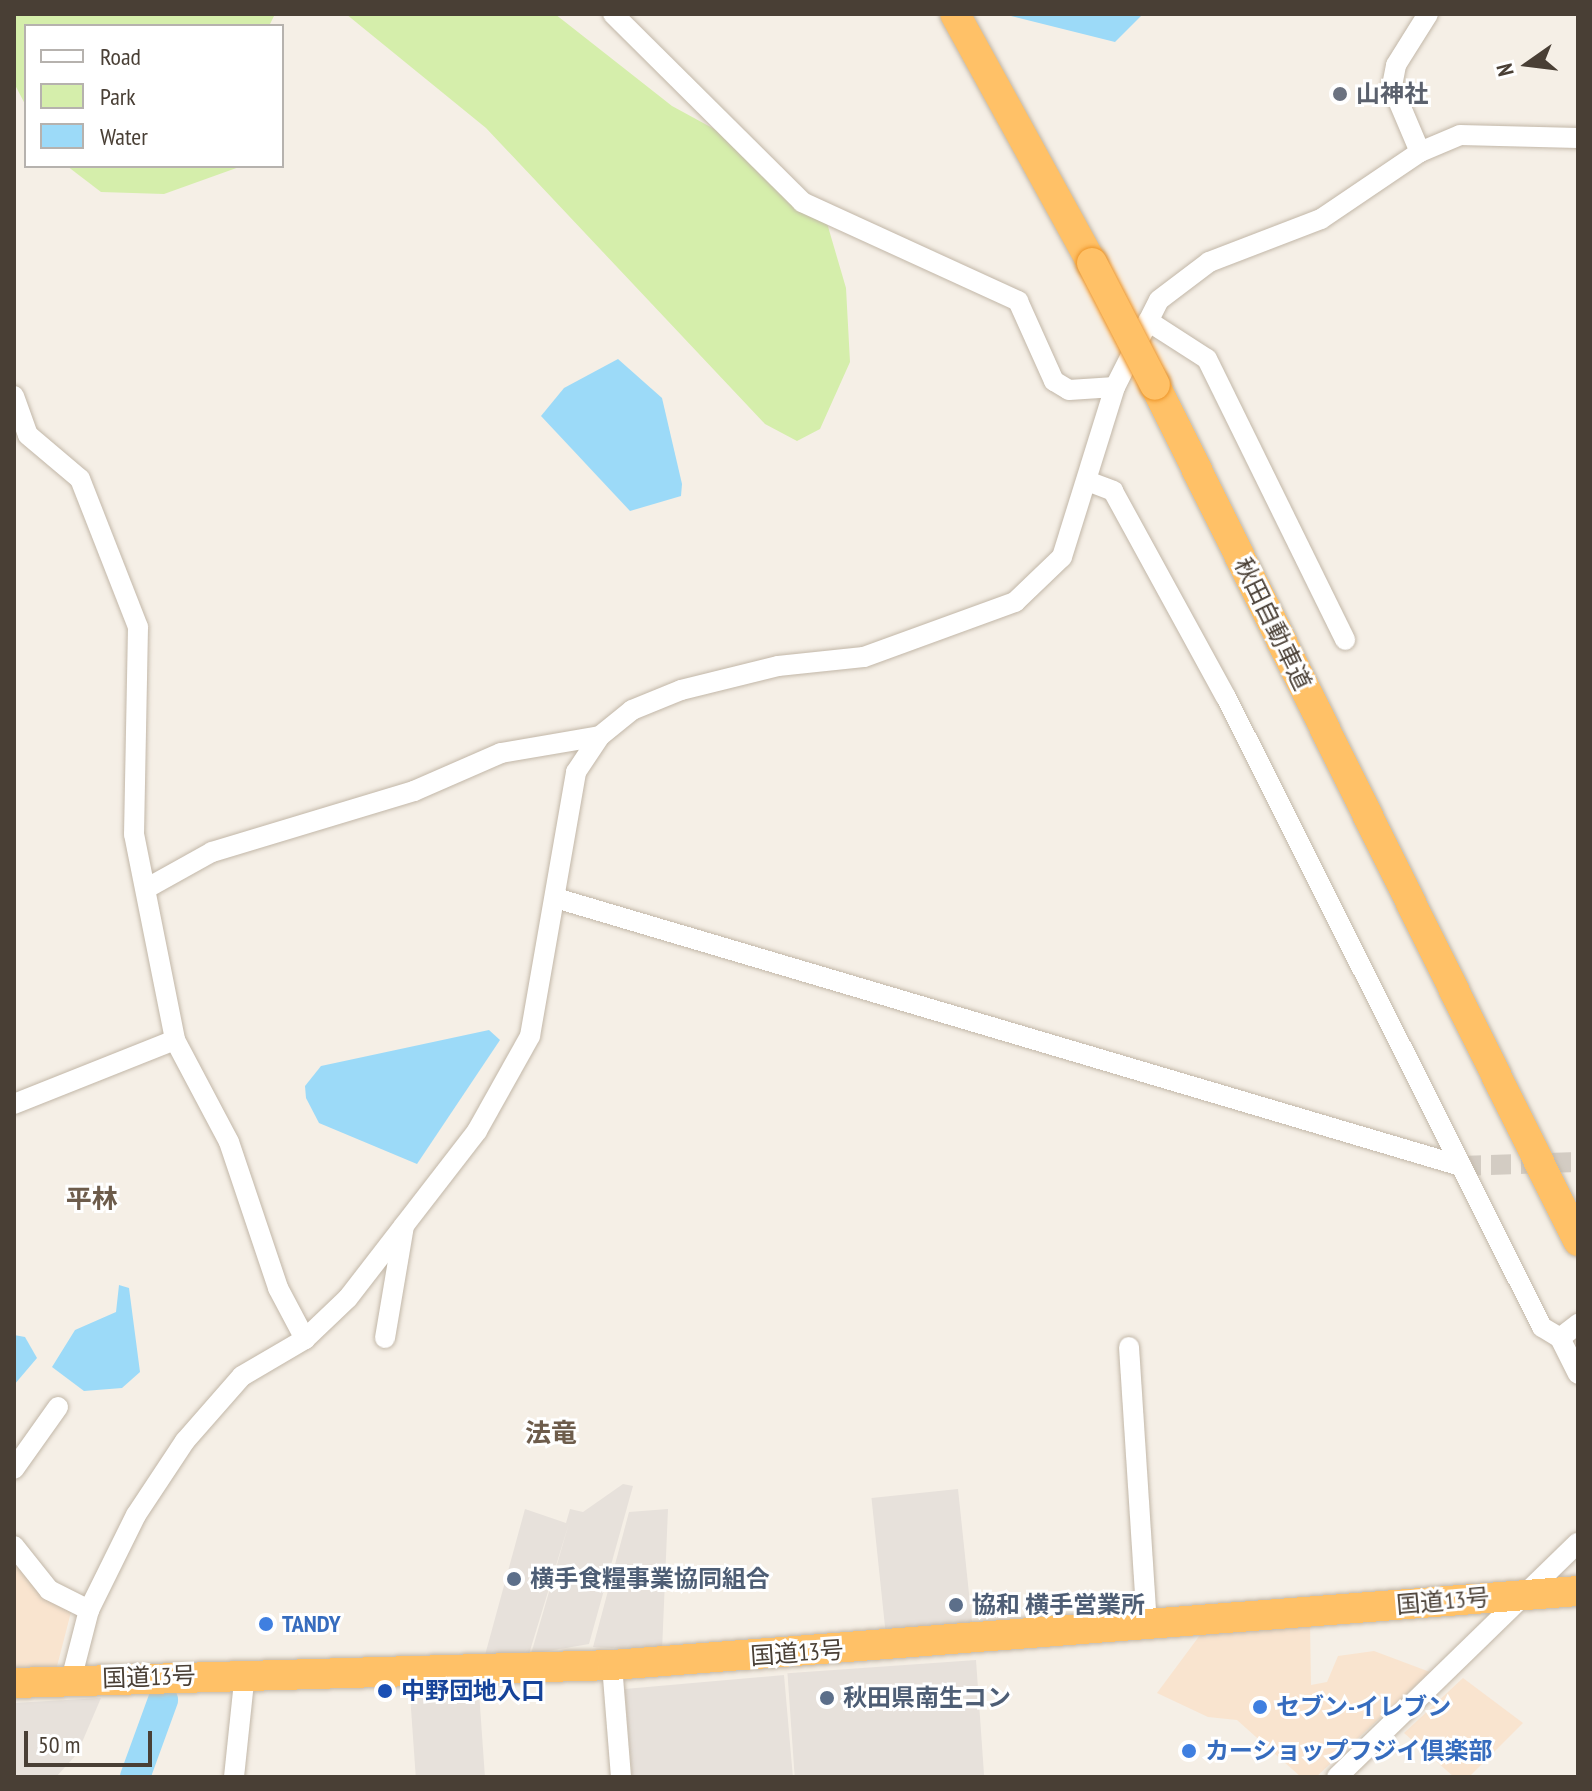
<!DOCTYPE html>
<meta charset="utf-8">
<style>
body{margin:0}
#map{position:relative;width:1592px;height:1791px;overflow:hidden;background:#f5efe6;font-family:"PT Sans Narrow","Noto Sans JP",sans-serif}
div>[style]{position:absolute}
.commercial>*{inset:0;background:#f9e4cf}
.industrial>*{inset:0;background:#e7e1db;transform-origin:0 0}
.green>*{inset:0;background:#d5eeab}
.water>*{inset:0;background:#9cdaf8}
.river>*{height:30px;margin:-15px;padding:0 15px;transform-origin:15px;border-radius:15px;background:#9cdaf8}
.minor-tunnel>*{height:20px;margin-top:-10px;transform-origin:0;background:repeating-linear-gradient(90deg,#d3ccc3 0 20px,transparent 0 30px)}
.roads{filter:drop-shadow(0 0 2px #c2b7a8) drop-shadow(0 0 2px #c2b7a8)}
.minor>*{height:20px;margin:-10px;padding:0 10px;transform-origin:10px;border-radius:10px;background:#fff}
.highway>*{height:30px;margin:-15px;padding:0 15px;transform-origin:15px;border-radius:15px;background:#ffc167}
.bridges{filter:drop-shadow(0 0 2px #ee9528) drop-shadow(0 0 2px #ee9528)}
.highway-bridge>*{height:30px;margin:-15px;padding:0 15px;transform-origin:15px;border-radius:15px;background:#ffc167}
.dots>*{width:22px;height:22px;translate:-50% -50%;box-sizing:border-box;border:4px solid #fff;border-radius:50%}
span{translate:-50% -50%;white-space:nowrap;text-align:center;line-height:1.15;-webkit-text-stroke:6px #fff;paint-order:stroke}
.worship-label{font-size:24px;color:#5b616d;font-weight:700}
.left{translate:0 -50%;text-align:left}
.street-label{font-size:24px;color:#493f35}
.service-label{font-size:24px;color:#4e5e75;font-weight:700}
.shop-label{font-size:24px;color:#366cbe;font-weight:700}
.transit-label{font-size:24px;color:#164399;font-weight:700}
.neighbourhood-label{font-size:26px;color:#6d5c4b;font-weight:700}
.frame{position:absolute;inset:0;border:16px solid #493f35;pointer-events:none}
.legend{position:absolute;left:24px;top:24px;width:260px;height:144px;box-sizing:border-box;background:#fff;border:2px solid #b6b2ae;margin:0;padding:10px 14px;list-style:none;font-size:24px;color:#493f35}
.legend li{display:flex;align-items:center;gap:16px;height:40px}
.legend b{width:40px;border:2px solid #b6b2ae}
.north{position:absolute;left:1488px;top:24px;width:80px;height:80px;-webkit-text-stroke:6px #fff;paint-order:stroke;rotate:256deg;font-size:22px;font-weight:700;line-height:32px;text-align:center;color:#493f35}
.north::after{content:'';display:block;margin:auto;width:28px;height:36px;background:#493f35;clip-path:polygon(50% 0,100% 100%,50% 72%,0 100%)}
.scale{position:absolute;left:24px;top:1731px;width:128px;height:36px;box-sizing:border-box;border:4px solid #493f35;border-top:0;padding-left:10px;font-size:24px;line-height:28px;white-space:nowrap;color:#493f35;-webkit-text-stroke:6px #fff;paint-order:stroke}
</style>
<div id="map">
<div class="commercial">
<i style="clip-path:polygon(14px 1562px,39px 1592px,71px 1612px,56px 1670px,14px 1669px)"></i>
<i style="clip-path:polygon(1310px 1622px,1311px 1685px,1327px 1682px,1338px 1656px,1374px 1651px,1430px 1672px,1316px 1777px,1301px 1777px,1237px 1720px,1208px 1717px,1157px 1693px,1200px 1635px)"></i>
<i style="clip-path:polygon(1463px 1678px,1523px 1723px,1469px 1777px,1454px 1777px,1404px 1733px)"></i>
</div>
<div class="industrial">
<i style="clip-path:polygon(623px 1484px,633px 1486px,589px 1644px,531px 1654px,569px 1523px,529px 1654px,485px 1655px,525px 1509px,566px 1523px,570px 1509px,583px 1512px)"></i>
<i style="left:958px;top:1489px;width:140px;height:87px;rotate:84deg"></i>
<i style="clip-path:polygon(668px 1509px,662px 1651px,593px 1647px,629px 1512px)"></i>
<i style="left:976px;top:1660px;width:117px;height:189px;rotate:86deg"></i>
<i style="left:784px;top:1675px;width:102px;height:160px;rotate:85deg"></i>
<i style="left:479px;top:1692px;width:85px;height:69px;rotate:86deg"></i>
<i style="clip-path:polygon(101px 1698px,77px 1754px,56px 1777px,14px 1777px,14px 1703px)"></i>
</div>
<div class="green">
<i style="clip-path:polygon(14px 14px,275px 14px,269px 26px,26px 26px,26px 106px,14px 83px)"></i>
<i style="clip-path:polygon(346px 14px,555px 14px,672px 106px,762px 155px,822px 206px,846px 288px,850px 362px,820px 429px,797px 441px,765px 424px,486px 128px)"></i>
<i style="clip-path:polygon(67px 166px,242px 166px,164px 194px,101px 192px)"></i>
</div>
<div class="water">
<i style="clip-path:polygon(1003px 14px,1143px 14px,1115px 42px)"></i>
<i style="clip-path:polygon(618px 359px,662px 398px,682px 484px,681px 496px,630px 511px,541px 416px,564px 388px)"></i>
<i style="clip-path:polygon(489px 1030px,500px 1040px,417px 1164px,319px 1123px,306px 1098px,305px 1086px,321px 1066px)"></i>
<i style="clip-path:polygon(119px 1285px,129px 1288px,140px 1372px,122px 1388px,84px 1391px,52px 1367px,75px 1330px,116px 1312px)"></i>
<i style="clip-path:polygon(14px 1335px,25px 1337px,37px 1358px,14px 1385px)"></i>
</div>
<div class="river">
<i style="left:135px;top:1777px;width:82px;rotate:-70deg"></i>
</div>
<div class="minor-tunnel">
<i style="left:1461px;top:1166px;width:117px;rotate:-2deg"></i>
</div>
<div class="roads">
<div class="minor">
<i style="left:613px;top:14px;width:267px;rotate:44.8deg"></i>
<i style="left:802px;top:202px;width:238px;rotate:24.6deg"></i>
<i style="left:1018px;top:301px;width:88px;rotate:65.8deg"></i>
<i style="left:1054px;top:381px;width:17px;rotate:31deg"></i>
<i style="left:1069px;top:390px;width:46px;rotate:-3.7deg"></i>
<i style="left:1420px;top:152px;width:72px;rotate:-113deg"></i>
<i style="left:1392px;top:86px;width:21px;rotate:-79deg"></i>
<i style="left:1396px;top:65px;width:60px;rotate:-57.9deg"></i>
<i style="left:1148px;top:321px;width:70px;rotate:32.8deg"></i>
<i style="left:1207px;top:359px;width:313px;rotate:63.8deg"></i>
<i style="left:14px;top:396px;width:41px;rotate:70.3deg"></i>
<i style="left:28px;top:435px;width:68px;rotate:40.2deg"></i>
<i style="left:80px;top:479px;width:159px;rotate:68.6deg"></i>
<i style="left:138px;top:627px;width:207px;rotate:91.1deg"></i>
<i style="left:134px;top:834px;width:210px;rotate:78.7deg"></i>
<i style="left:175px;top:1040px;width:115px;rotate:62.1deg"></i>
<i style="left:229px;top:1142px;width:154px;rotate:71.4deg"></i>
<i style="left:278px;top:1288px;width:58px;rotate:62.1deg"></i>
<i style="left:1090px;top:482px;width:25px;rotate:21deg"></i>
<i style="left:1113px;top:491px;width:235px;rotate:61.3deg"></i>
<i style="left:1226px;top:697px;width:705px;rotate:63.36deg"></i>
<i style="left:1542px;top:1327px;width:21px;rotate:31deg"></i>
<i style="left:1560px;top:1338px;width:40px;rotate:63.4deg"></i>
<i style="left:149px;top:887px;width:72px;rotate:-29.1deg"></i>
<i style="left:212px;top:852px;width:211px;rotate:-16.8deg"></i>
<i style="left:414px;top:791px;width:95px;rotate:-23.6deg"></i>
<i style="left:501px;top:753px;width:100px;rotate:-9.7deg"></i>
<i style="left:559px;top:899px;width:941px;rotate:16.49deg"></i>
<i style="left:14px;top:1104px;width:173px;rotate:-21.7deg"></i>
<i style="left:385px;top:1338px;width:114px;rotate:-80.4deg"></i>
<i style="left:1560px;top:1338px;width:23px;rotate:-38deg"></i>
<i style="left:1129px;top:1347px;width:280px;rotate:86.3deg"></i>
<i style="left:14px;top:1469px;width:76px;rotate:-54.6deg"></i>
<i style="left:14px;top:1546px;width:56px;rotate:51.5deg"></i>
<i style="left:49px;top:1590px;width:45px;rotate:26.6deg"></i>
<i style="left:612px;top:1665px;width:112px;rotate:85.4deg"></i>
<i style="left:71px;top:1680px;width:72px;rotate:-75.6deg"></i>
<i style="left:89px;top:1610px;width:106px;rotate:-63.7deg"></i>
<i style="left:136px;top:1515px;width:89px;rotate:-56.5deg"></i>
<i style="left:185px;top:1441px;width:86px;rotate:-48.8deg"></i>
<i style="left:242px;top:1376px;width:73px;rotate:-30.4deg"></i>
<i style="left:305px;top:1339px;width:59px;rotate:-43.6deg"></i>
<i style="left:348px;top:1298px;width:211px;rotate:-52.3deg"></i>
<i style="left:477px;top:1131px;width:109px;rotate:-60.8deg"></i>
<i style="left:530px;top:1036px;width:268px;rotate:-80.1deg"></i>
<i style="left:576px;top:772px;width:43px;rotate:-56.3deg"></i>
<i style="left:600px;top:736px;width:41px;rotate:-39.1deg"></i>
<i style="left:632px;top:710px;width:53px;rotate:-22.2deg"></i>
<i style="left:681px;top:690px;width:100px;rotate:-13.9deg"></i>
<i style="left:778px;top:666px;width:86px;rotate:-6deg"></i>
<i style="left:864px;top:657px;width:161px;rotate:-20deg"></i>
<i style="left:1015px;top:602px;width:65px;rotate:-43.8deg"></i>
<i style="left:1062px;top:557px;width:178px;rotate:-72.7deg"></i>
<i style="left:1115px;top:387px;width:97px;rotate:-63.2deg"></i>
<i style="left:1159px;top:300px;width:63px;rotate:-37.2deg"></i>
<i style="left:1209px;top:262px;width:120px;rotate:-21deg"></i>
<i style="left:1321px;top:219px;width:120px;rotate:-34.1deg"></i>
<i style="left:1420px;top:152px;width:43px;rotate:-23deg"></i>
<i style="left:1460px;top:135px;width:118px;rotate:1.5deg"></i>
<i style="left:234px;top:1777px;width:105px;rotate:-84deg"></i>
<i style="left:1337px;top:1777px;width:336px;rotate:-44.2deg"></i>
</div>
<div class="highway">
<i style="left:955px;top:14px;width:284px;rotate:61.2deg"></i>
<i style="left:1155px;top:385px;width:955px;rotate:63.7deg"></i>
<i style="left:14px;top:1683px;width:598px;rotate:-1.72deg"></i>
<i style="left:612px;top:1665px;width:969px;rotate:-4.38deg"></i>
</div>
</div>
<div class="bridges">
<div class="highway-bridge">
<i style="left:1092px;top:263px;width:137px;rotate:62.7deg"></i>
</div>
</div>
<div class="dots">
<i style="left:1340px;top:94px;background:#6b7280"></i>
<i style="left:514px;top:1579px;background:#5c6f8a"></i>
<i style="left:956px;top:1605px;background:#5c6f8a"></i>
<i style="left:266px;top:1624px;background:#3f7fe0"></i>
<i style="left:385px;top:1691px;background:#1a4fb4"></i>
<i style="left:827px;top:1698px;background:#5c6f8a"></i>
<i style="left:1260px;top:1707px;background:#3f7fe0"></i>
<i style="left:1189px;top:1751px;background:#3f7fe0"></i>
</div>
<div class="worship-label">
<span class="left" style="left:1356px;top:94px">山神社</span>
</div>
<div class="street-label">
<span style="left:1273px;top:624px;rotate:64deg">秋田自動車道</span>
<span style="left:1443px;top:1601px;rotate:-5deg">国道13号</span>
<span style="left:797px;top:1653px;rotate:-4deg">国道13号</span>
<span style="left:149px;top:1677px;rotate:-2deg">国道13号</span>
</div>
<div class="service-label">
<span class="left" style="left:530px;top:1579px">横手食糧事業協同組合</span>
<span class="left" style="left:972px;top:1605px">協和 横手営業所</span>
<span class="left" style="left:843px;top:1698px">秋田県南生コン</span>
</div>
<div class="shop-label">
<span class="left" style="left:282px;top:1624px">TANDY</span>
<span class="left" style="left:1276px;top:1707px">セブン-イレブン</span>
<span class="left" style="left:1205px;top:1751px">カーショップフジイ倶楽部</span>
</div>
<div class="transit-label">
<span class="left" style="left:401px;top:1691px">中野団地入口</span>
</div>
<div class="neighbourhood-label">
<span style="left:92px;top:1199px">平林</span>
<span style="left:551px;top:1433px">法竜</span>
</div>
<div class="frame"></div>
<ul class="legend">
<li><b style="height:10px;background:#fff"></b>Road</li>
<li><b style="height:22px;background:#d5eeab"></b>Park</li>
<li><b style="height:22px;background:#9cdaf8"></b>Water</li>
</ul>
<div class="north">N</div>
<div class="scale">50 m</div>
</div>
